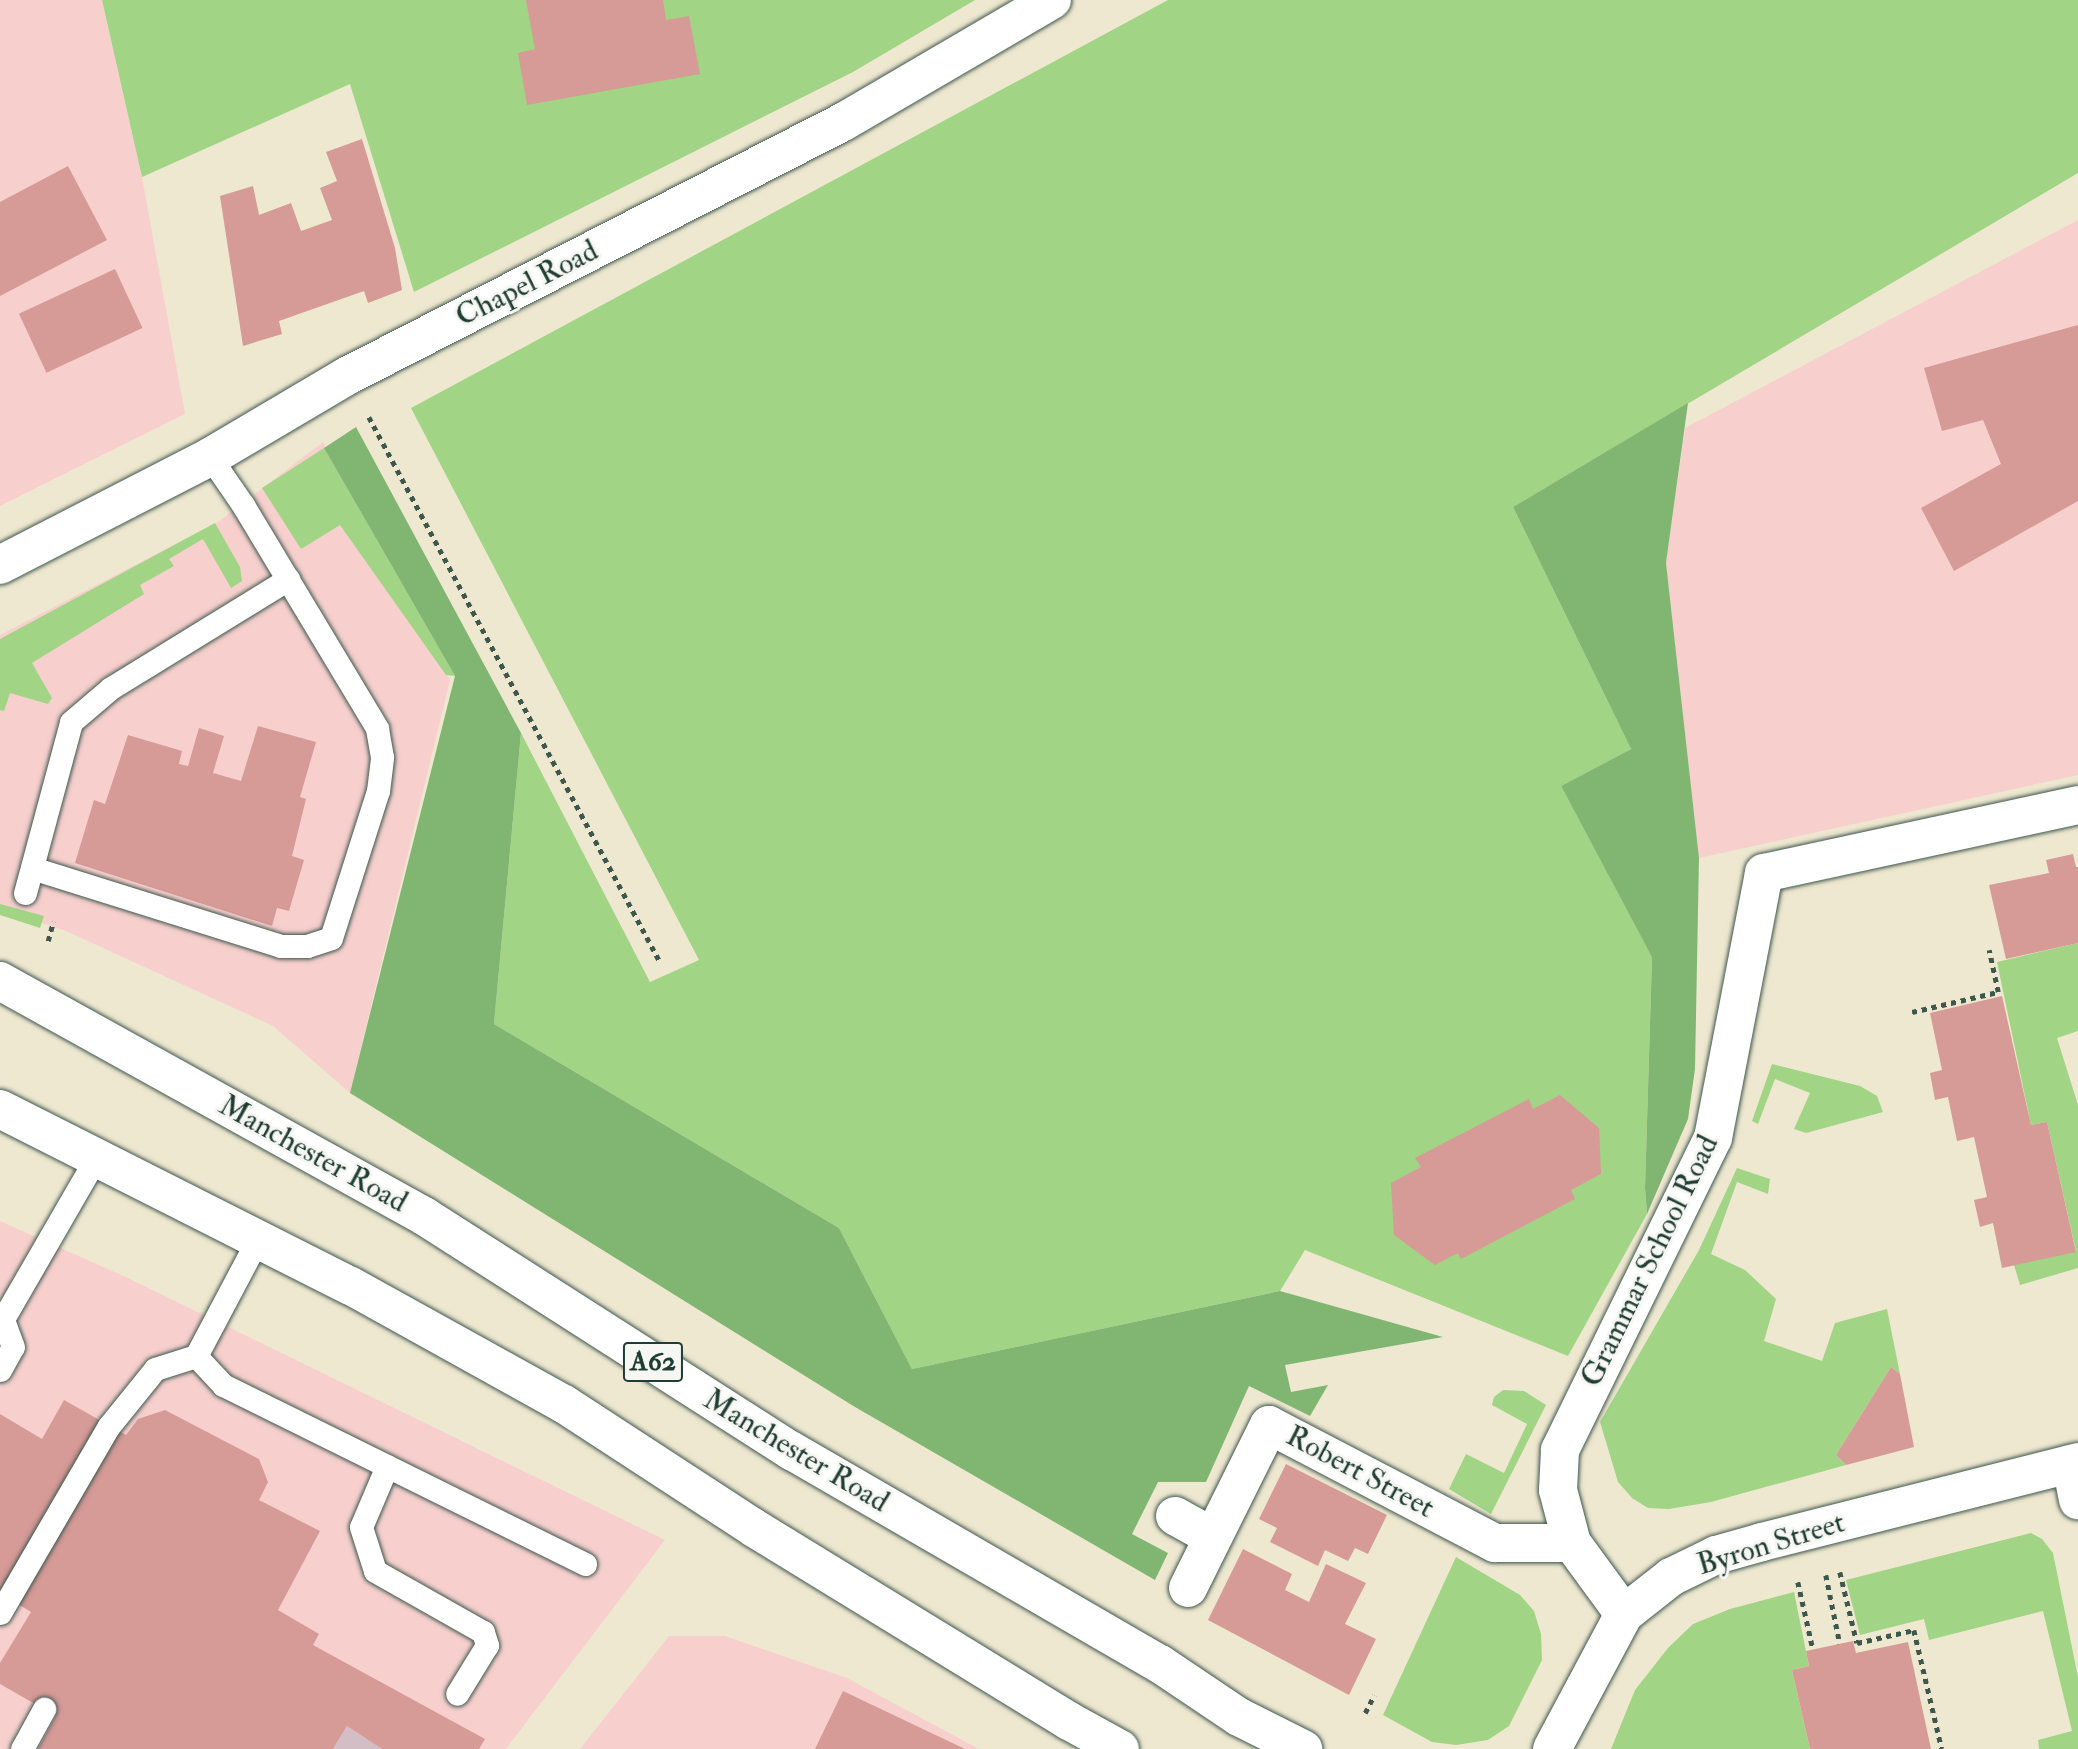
<!DOCTYPE html>
<style>
body{margin:0}
#map{position:relative;width:2078px;height:1749px;overflow:hidden;background:#efe8d1;font-family:"IM FELL Double Pica",serif}
div>[style]{position:absolute}
.built>*{inset:0;background:#f7d0ce}
.industrial>*{inset:0;background:#d2bec4}
.green>*{inset:0;background:#a1d484}
.forest>*{inset:0;background:#80b672}
.building>*{inset:0;background:#d69a97;transform-origin:0 0}
.path>*{height:4.5px;margin-top:-2.25px;transform-origin:0;background:repeating-linear-gradient(90deg,#3e574c 0 5px,transparent 0 10px)}
.roads{filter:drop-shadow(0 0 2px #3e574c) drop-shadow(0 0 2px #3e574c)}
.lane>*{height:23px;margin:-11.5px;padding:0 11.5px;transform-origin:11.5px;border-radius:11.5px;background:#fff}
.street>*{height:38px;margin:-19px;padding:0 19px;transform-origin:19px;border-radius:19px;background:#fff}
.secondary>*{height:38px;margin:-19px;padding:0 19px;transform-origin:19px;border-radius:19px;background:#fff}
.highway>*{height:38px;margin:-19px;padding:0 19px;transform-origin:19px;border-radius:19px;background:#fff}
span{translate:-50% -50%;white-space:nowrap;text-align:center;line-height:1.15;-webkit-text-stroke:6px #f6f6f2;paint-order:stroke}
.shield-label span{padding:2px 5px;background:#f6f6f2;border:2px solid;border-radius:5px;-webkit-text-stroke-width:0}
.shield-label{font-size:28px;color:#1f3d34;font-weight:700}
.street-label{font-size:30px;color:#1f3d34}
</style>
<div id="map">
<div class="built">
<i style="clip-path:polygon(0 0,102px 0,142px 177px,185px 414px,0 506px)"></i>
<i style="clip-path:polygon(2078px 220px,2078px 775px,1699px 858px,1666px 563px,1685px 428px)"></i>
<i style="clip-path:polygon(323px 442px,450px 680px,350px 1093px,273px 1026px,66px 931px,0 909px,0 635px,218px 522px)"></i>
<i style="clip-path:polygon(0 1221px,128px 1278px,665px 1540px,506px 1749px,382px 1749px,347px 1726px,333px 1749px,0 1749px)"></i>
<i style="clip-path:polygon(669px 1636px,725px 1636px,847px 1678px,979px 1749px,580px 1749px)"></i>
</div>
<div class="industrial">
<i style="clip-path:polygon(347px 1726px,382px 1749px,333px 1749px)"></i>
</div>
<div class="green">
<i style="clip-path:polygon(102px 0,975px 0,853px 72px,414px 292px,350px 84px,142px 177px)"></i>
<i style="clip-path:polygon(1168px 0,2078px 0,2078px 173px,1513px 507px,1631px 749px,1561px 786px,1652px 956px,1645px 1188px,1647px 1214px,1568px 1356px,1305px 1250px,1280px 1291px,912px 1369px,839px 1228px,494px 1024px,521px 733px,650px 982px,699px 960px,411px 408px)"></i>
<i style="clip-path:polygon(324px 448px,455px 676px,446px 675px,340px 525px,301px 549px,262px 488px)"></i>
<i style="clip-path:polygon(215px 523px,240px 567px,242px 581px,231px 588px,203px 539px,169px 559px,174px 566px,140px 585px,144px 594px,32px 663px,52px 698px,48px 704px,10px 693px,4px 711px,0 710px,0 639px)"></i>
<i style="clip-path:polygon(0 904px,44px 916px,40px 928px,0 915px)"></i>
<i style="clip-path:polygon(2078px 943px,2078px 1031px,2057px 1038px,2078px 1105px,2078px 1268px,2020px 1285px,2014px 1265px,2076px 1251px,2047px 1122px,2031px 1125px,1997px 962px)"></i>
<i style="clip-path:polygon(1772px 1064px,1860px 1086px,1877px 1096px,1883px 1112px,1806px 1133px,1794px 1129px,1810px 1093px,1775px 1079px,1758px 1124px,1752px 1121px)"></i>
<i style="clip-path:polygon(1737px 1168px,1770px 1179px,1768px 1194px,1737px 1182px,1711px 1254px,1745px 1270px,1776px 1299px,1764px 1341px,1822px 1361px,1835px 1323px,1887px 1309px,1900px 1374px,1891px 1367px,1836px 1455px,1846px 1465px,1711px 1502px,1669px 1509px,1648px 1508px,1632px 1498px,1618px 1482px,1600px 1422px,1699px 1250px)"></i>
<i style="clip-path:polygon(1503px 1390px,1524px 1391px,1546px 1405px,1491px 1514px,1449px 1489px,1466px 1454px,1504px 1473px,1527px 1424px,1492px 1405px,1494px 1397px)"></i>
<i style="clip-path:polygon(2031px 1533px,2042px 1539px,2053px 1553px,2078px 1677px,2078px 1749px,2039px 1749px,2038px 1740px,2072px 1731px,2043px 1611px,1929px 1640px,1924px 1619px,1860px 1635px,1846px 1580px)"></i>
<i style="clip-path:polygon(1456px 1557px,1520px 1595px,1534px 1611px,1541px 1634px,1542px 1660px,1509px 1726px,1488px 1740px,1456px 1745px,1432px 1742px,1383px 1715px)"></i>
<i style="clip-path:polygon(1794px 1592px,1809px 1666px,1792px 1670px,1810px 1749px,1611px 1749px,1635px 1690px,1668px 1648px,1693px 1624px,1730px 1609px)"></i>
</div>
<div class="forest">
<i style="clip-path:polygon(1688px 403px,1666px 563px,1699px 858px,1695px 1069px,1688px 1119px,1647px 1214px,1645px 1188px,1652px 957px,1561px 786px,1631px 749px,1513px 507px)"></i>
<i style="clip-path:polygon(356px 427px,521px 733px,494px 1024px,839px 1228px,912px 1369px,1280px 1291px,1443px 1337px,1285px 1365px,1291px 1392px,1328px 1385px,1310px 1416px,1249px 1386px,1206px 1482px,1158px 1482px,1132px 1534px,1168px 1553px,1155px 1580px,855px 1407px,350px 1093px,455px 676px,324px 448px)"></i>
</div>
<div class="building">
<i style="clip-path:polygon(526px 0,663px 0,666px 20px,689px 16px,700px 74px,527px 105px,518px 53px,535px 49px)"></i>
<i style="clip-path:polygon(362px 139px,395px 248px,402px 290px,368px 303px,364px 291px,279px 321px,282px 334px,243px 346px,220px 196px,253px 186px,259px 215px,291px 203px,301px 231px,332px 220px,320px 188px,337px 181px,326px 152px)"></i>
<i style="clip-path:polygon(68px 166px,107px 240px,0 296px,0 202px)"></i>
<i style="left:115px;top:269px;width:65px;height:106px;rotate:65deg"></i>
<i style="clip-path:polygon(2078px 325px,2078px 501px,1954px 571px,1921px 508px,2001px 464px,1983px 420px,1942px 431px,1924px 368px)"></i>
<i style="clip-path:polygon(258px 726px,316px 742px,300px 797px,306px 799px,292px 856px,304px 860px,289px 911px,277px 908px,272px 926px,75px 863px,94px 800px,105px 804px,128px 735px,182px 751px,179px 764px,188px 766px,199px 728px,224px 736px,213px 773px,241px 781px)"></i>
<i style="clip-path:polygon(2073px 854px,2076px 867px,2078px 867px,2078px 943px,2006px 959px,1989px 885px,2049px 873px,2046px 860px)"></i>
<i style="clip-path:polygon(2002px 996px,2031px 1125px,2047px 1122px,2076px 1252px,2002px 1268px,1993px 1223px,1980px 1227px,1974px 1200px,1987px 1197px,1974px 1137px,1957px 1141px,1948px 1097px,1935px 1100px,1930px 1073px,1942px 1070px,1930px 1013px)"></i>
<i style="clip-path:polygon(1560px 1095px,1599px 1128px,1601px 1174px,1571px 1190px,1575px 1199px,1461px 1259px,1458px 1253px,1435px 1265px,1394px 1235px,1391px 1183px,1421px 1167px,1415px 1158px,1529px 1099px,1533px 1109px)"></i>
<i style="clip-path:polygon(1891px 1367px,1900px 1374px,1914px 1447px,1846px 1465px,1836px 1455px)"></i>
<i style="clip-path:polygon(64px 1400px,126px 1435px,138px 1419px,165px 1410px,259px 1459px,268px 1482px,259px 1500px,320px 1531px,278px 1610px,319px 1634px,313px 1645px,485px 1739px,479px 1749px,382px 1749px,347px 1726px,333px 1749px,38px 1749px,56px 1716px,0 1684px,0 1663px,31px 1612px,0 1593px,0 1414px,42px 1439px)"></i>
<i style="clip-path:polygon(1286px 1464px,1387px 1515px,1368px 1554px,1355px 1548px,1348px 1561px,1325px 1550px,1318px 1566px,1270px 1542px,1277px 1528px,1259px 1519px)"></i>
<i style="clip-path:polygon(1243px 1549px,1292px 1574px,1285px 1590px,1309px 1602px,1326px 1564px,1366px 1583px,1345px 1624px,1376px 1639px,1349px 1695px,1208px 1620px)"></i>
<i style="clip-path:polygon(1853px 1641px,1856px 1653px,1908px 1642px,1931px 1749px,1810px 1749px,1792px 1670px,1809px 1666px,1806px 1651px)"></i>
<i style="clip-path:polygon(843px 1691px,965px 1749px,815px 1749px)"></i>
</div>
<div class="path">
<i style="left:369px;top:417px;width:616px;rotate:61.89deg"></i>
<i style="left:48px;top:941px;width:20px;rotate:-75deg"></i>
<i style="left:1912px;top:1012px;width:88px;rotate:-13.1deg"></i>
<i style="left:1998px;top:992px;width:43px;rotate:-102.1deg"></i>
<i style="left:1840px;top:1572px;width:73px;rotate:76.5deg"></i>
<i style="left:1857px;top:1643px;width:58px;rotate:-12.8deg"></i>
<i style="left:1914px;top:1630px;width:122px;rotate:76.8deg"></i>
<i style="left:1826px;top:1575px;width:70px;rotate:78.5deg"></i>
<i style="left:1798px;top:1582px;width:69px;rotate:77.4deg"></i>
<i style="left:1365px;top:1713px;width:20px;rotate:-63deg"></i>
</div>
<div class="roads">
<div class="lane">
<i style="left:32px;top:868px;width:261px;rotate:17.4deg"></i>
<i style="left:281px;top:946px;width:26px"></i>
<i style="left:307px;top:946px;width:25px;rotate:-18deg"></i>
<i style="left:331px;top:938px;width:154px;rotate:-72.3deg"></i>
<i style="left:378px;top:791px;width:34px;rotate:-83deg"></i>
<i style="left:382px;top:757px;width:29px;rotate:-100deg"></i>
<i style="left:377px;top:728px;width:260px;rotate:-121deg"></i>
<i style="left:243px;top:505px;width:58px;rotate:-124.5deg"></i>
<i style="left:25px;top:893px;width:177px;rotate:-74.9deg"></i>
<i style="left:71px;top:722px;width:52px;rotate:-40.4deg"></i>
<i style="left:111px;top:688px;width:208px;rotate:-31.6deg"></i>
<i style="left:0;top:1318px;width:3px;rotate:18deg"></i>
<i style="left:3px;top:1319px;width:186px;rotate:-60deg"></i>
<i style="left:196px;top:1356px;width:40px;rotate:47deg"></i>
<i style="left:223px;top:1385px;width:404px;rotate:26.3deg"></i>
<i style="left:0;top:1370px;width:26px;rotate:-61deg"></i>
<i style="left:13px;top:1347px;width:30px;rotate:-110deg"></i>
<i style="left:387px;top:1466px;width:66px;rotate:113.1deg"></i>
<i style="left:361px;top:1527px;width:46px;rotate:72.3deg"></i>
<i style="left:375px;top:1571px;width:124px;rotate:29.5deg"></i>
<i style="left:483px;top:1632px;width:14px;rotate:73deg"></i>
<i style="left:487px;top:1645px;width:57px;rotate:121.5deg"></i>
<i style="left:0;top:1613px;width:216px;rotate:-59.8deg"></i>
<i style="left:109px;top:1426px;width:73px;rotate:-51.1deg"></i>
<i style="left:155px;top:1369px;width:43px;rotate:-17.6deg"></i>
<i style="left:196px;top:1356px;width:132px;rotate:-62.1deg"></i>
<i style="left:22px;top:1749px;width:46px;rotate:-61.2deg"></i>
</div>
<div class="street">
<i style="left:2071px;top:1464px;width:37px;rotate:79deg"></i>
<i style="left:1175px;top:1516px;width:43px;rotate:28.9deg"></i>
<i style="left:1188px;top:1588px;width:182px;rotate:-63.6deg"></i>
<i style="left:1269px;top:1425px;width:255px;rotate:27.6deg"></i>
<i style="left:1495px;top:1543px;width:77px"></i>
<i style="left:1624px;top:1614px;width:88px;rotate:-126.2deg"></i>
<i style="left:1572px;top:1543px;width:55px;rotate:-104.8deg"></i>
<i style="left:1558px;top:1490px;width:40px;rotate:-87.1deg"></i>
<i style="left:1560px;top:1450px;width:347px;rotate:-63.9deg"></i>
<i style="left:1713px;top:1138px;width:270px;rotate:-79.1deg"></i>
<i style="left:1764px;top:873px;width:321px;rotate:-12.2deg"></i>
<i style="left:1552px;top:1749px;width:153px;rotate:-61.9deg"></i>
<i style="left:1624px;top:1614px;width:60px;rotate:-38.2deg"></i>
<i style="left:1671px;top:1577px;width:50px;rotate:-26.1deg"></i>
<i style="left:1716px;top:1555px;width:48px;rotate:-15.8deg"></i>
<i style="left:1762px;top:1542px;width:326px;rotate:-14.2deg"></i>
</div>
<div class="secondary">
<i style="left:0;top:565px;width:236px;rotate:-27.2deg"></i>
<i style="left:210px;top:457px;width:159px;rotate:-30.6deg"></i>
<i style="left:347px;top:376px;width:557px;rotate:-27.12deg"></i>
<i style="left:843px;top:122px;width:242px;rotate:-30.3deg"></i>
</div>
<div class="highway">
<i style="left:0;top:981px;width:485px;rotate:29deg"></i>
<i style="left:424px;top:1216px;width:437px;rotate:32.6deg"></i>
<i style="left:792px;top:1451px;width:425px;rotate:30.1deg"></i>
<i style="left:1160px;top:1664px;width:95px;rotate:33.9deg"></i>
<i style="left:1239px;top:1717px;width:72px;rotate:26.6deg"></i>
<i style="left:0;top:1109px;width:393px;rotate:26.8deg"></i>
<i style="left:351px;top:1286px;width:244px;rotate:29deg"></i>
<i style="left:564px;top:1404px;width:227px;rotate:33.1deg"></i>
<i style="left:754px;top:1528px;width:369px;rotate:31.5deg"></i>
<i style="left:1069px;top:1721px;width:58px;rotate:28.8deg"></i>
</div>
</div>
<div class="shield-label">
<span style="left:653px;top:1362px">A62</span>
</div>
<div class="street-label">
<span style="left:527px;top:284px;rotate:-27deg">Chapel Road</span>
<span style="left:313px;top:1154px;rotate:29deg">Manchester Road</span>
<span style="left:1650px;top:1261px;rotate:-64deg">Grammar School Road</span>
<span style="left:796px;top:1451px;rotate:31deg">Manchester Road</span>
<span style="left:1360px;top:1472px;rotate:28deg">Robert Street</span>
<span style="left:1771px;top:1544px;rotate:-17deg">Byron Street</span>
</div>
</div>
